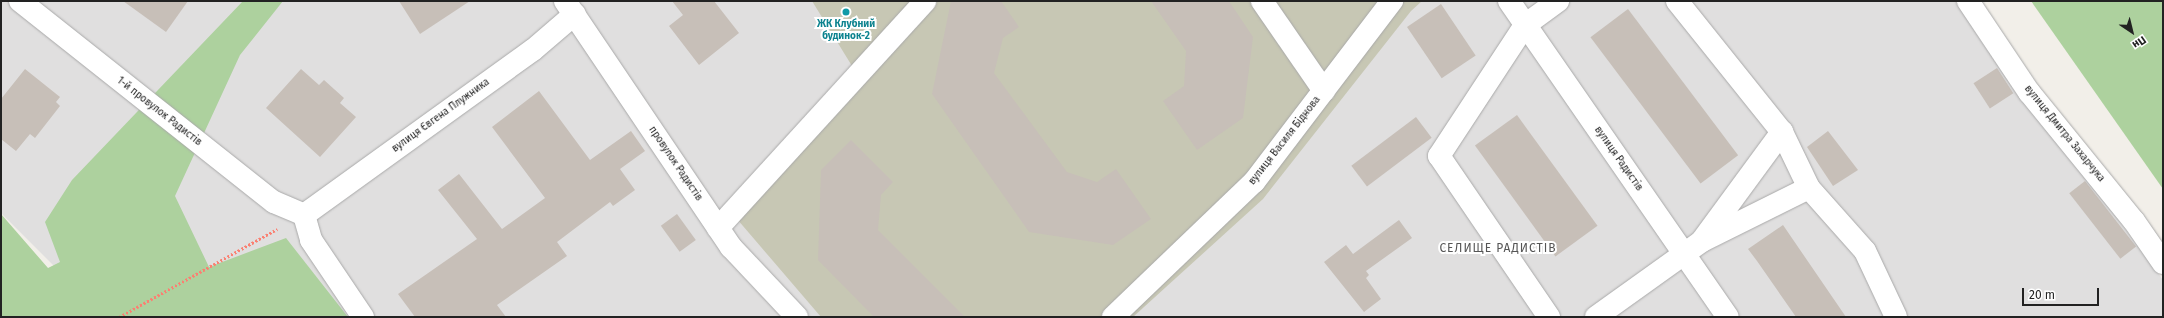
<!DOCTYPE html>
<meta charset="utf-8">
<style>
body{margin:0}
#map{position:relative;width:2164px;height:318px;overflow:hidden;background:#f2efe9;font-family:"Fira Sans",sans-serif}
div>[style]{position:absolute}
.residential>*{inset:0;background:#e0dfdf}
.construction>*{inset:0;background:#c7c7b4}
.forest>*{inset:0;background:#add19e}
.building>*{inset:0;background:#c7bfb8;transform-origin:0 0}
.path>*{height:2.5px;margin-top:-1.25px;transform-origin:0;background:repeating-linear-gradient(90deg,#fa8072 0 2px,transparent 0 4px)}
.roads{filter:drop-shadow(0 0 1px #a9a9a9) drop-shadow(0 0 1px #a9a9a9)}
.minor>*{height:22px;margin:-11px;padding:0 11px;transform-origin:11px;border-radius:11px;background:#fff}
.dots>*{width:11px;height:11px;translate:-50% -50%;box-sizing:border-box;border:2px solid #fff;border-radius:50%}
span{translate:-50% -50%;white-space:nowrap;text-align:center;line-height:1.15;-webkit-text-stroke:4px #fff;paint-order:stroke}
.culture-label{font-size:10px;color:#0d838f;font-weight:700}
.street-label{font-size:10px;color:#222}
.quarter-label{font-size:12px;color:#555;letter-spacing:1px}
.frame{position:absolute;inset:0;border:2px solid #222;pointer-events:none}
.north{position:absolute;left:2112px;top:12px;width:40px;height:40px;-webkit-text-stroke:3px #fff;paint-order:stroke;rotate:145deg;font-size:11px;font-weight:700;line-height:16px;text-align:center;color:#222}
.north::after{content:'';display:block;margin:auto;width:14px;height:18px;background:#222;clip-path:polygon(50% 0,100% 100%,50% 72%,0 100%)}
.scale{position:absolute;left:2022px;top:288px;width:77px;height:18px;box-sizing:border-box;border:2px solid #222;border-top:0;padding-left:5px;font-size:12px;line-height:14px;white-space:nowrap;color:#222;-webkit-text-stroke:3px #fff;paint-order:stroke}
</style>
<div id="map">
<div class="residential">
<i style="clip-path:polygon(1px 1px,1960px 1px,2072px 157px,2163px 280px,2163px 317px,119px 317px,93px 305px,1px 213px)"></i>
</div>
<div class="construction">
<i style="clip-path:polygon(812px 1px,1422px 1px,1411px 11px,1263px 199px,1133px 317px,821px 317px,725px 205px,852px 66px)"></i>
</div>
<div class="forest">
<i style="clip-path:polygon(243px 1px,283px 1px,240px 55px,175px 196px,209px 267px,286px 238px,348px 317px,1px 317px,1px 214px,48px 268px,60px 262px,45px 222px,72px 180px)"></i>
<i style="clip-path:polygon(2031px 1px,2163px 1px,2163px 189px)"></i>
</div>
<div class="building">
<i style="clip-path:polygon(123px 1px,188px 1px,166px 32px)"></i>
<i style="clip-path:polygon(399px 1px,470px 1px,420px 34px)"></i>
<i style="clip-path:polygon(672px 1px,714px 1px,739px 33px,699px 65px,669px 26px,683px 15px)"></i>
<i style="clip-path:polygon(951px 1px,1001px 1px,1019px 27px,1003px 38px,994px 73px,1067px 172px,1097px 182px,1116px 169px,1151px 219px,1113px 245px,1029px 232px,932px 94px)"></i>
<i style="clip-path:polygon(1151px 1px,1229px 1px,1253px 37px,1243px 118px,1197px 150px,1163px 101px,1184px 86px,1186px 51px)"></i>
<i style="left:1441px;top:4px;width:62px;height:41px;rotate:56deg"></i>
<i style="left:1628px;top:9px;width:183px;height:47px;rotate:53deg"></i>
<i style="left:1997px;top:68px;width:30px;height:28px;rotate:57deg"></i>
<i style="clip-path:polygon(25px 69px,60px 97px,56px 102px,60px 106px,35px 138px,30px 134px,16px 151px,1px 139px,1px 99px)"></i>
<i style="clip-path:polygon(301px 69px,319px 85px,324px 80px,344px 98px,340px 103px,356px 117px,320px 157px,266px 108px)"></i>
<i style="clip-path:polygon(539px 91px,590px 160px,631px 131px,645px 151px,620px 169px,635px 190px,613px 206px,610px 202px,557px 242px,567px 256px,497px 305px,506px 317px,415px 317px,398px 294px,477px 239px,438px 190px,459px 174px,502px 229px,545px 198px,492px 127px)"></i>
<i style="left:1517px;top:115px;width:137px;height:52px;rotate:54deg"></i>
<i style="left:1416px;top:117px;width:26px;height:81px;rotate:53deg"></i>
<i style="clip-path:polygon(1828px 131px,1858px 170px,1833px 186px,1807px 147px)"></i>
<i style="clip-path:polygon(851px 140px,893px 182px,881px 195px,878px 230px,965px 317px,874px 317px,818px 260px,821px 170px)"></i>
<i style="left:2085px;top:181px;width:83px;height:20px;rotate:52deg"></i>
<i style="left:677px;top:214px;width:32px;height:20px;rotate:54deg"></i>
<i style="clip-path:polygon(1399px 220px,1412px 238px,1366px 271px,1369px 275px,1366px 278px,1381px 299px,1364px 312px,1324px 262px,1346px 245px,1353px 254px)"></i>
<i style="clip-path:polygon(1783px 225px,1846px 317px,1796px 317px,1757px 261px,1748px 249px)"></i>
</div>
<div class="path">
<i style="left:119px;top:317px;width:181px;rotate:-29.1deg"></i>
</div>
<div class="roads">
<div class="minor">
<i style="left:20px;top:1px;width:324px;rotate:38.4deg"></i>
<i style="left:274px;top:202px;width:33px;rotate:23deg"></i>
<i style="left:565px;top:1px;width:297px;rotate:56deg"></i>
<i style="left:731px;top:247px;width:96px;rotate:46.7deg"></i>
<i style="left:1262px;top:1px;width:109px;rotate:55.4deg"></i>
<i style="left:1509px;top:1px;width:384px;rotate:55.3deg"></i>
<i style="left:1677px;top:1px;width:168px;rotate:51.3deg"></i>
<i style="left:1782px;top:132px;width:62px;rotate:64.3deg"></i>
<i style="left:1809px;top:188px;width:84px;rotate:48.4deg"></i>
<i style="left:1865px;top:251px;width:73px;rotate:64.8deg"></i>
<i style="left:1968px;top:1px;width:110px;rotate:56.2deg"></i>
<i style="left:2029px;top:92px;width:166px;rotate:50.9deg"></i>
<i style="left:2134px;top:221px;width:51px;rotate:55.4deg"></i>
<i style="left:304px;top:215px;width:282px;rotate:-35.8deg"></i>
<i style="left:533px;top:50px;width:55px;rotate:-40.6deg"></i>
<i style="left:304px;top:215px;width:26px;rotate:74deg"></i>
<i style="left:311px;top:240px;width:93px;rotate:56deg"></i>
<i style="left:718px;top:228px;width:307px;rotate:-47.6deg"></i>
<i style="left:1704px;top:238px;width:132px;rotate:-53.7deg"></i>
<i style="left:1113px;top:317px;width:195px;rotate:-43.8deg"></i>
<i style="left:1254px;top:182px;width:228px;rotate:-52.7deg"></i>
<i style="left:1549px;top:317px;width:195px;rotate:-124.3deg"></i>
<i style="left:1439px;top:156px;width:157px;rotate:-56.7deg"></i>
<i style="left:1525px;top:25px;width:41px;rotate:-36deg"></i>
<i style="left:1596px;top:317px;width:130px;rotate:-35.6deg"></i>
<i style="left:1702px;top:241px;width:119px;rotate:-26.4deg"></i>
</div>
</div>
<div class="dots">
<i style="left:846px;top:12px;background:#0f9aa8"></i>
</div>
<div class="culture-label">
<span style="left:846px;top:30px">ЖК Клубний<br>будинок-2</span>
</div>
<div class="street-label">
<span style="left:159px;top:112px;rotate:38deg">1-й провулок Радистів</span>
<span style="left:441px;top:116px;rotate:-36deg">вулиця Євгена Плужника</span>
<span style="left:2064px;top:134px;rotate:51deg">вулиця Дмитра Захарчука</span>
<span style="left:1285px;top:141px;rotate:-52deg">вулиця Василя Біднова</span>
<span style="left:1618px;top:159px;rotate:55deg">вулиця Радистів</span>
<span style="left:675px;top:164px;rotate:56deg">провулок Радистів</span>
</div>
<div class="quarter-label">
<span style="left:1498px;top:249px">СЕЛИЩЕ РАДИСТІВ</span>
</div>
<div class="frame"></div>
<div class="north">Пн</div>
<div class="scale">20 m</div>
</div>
